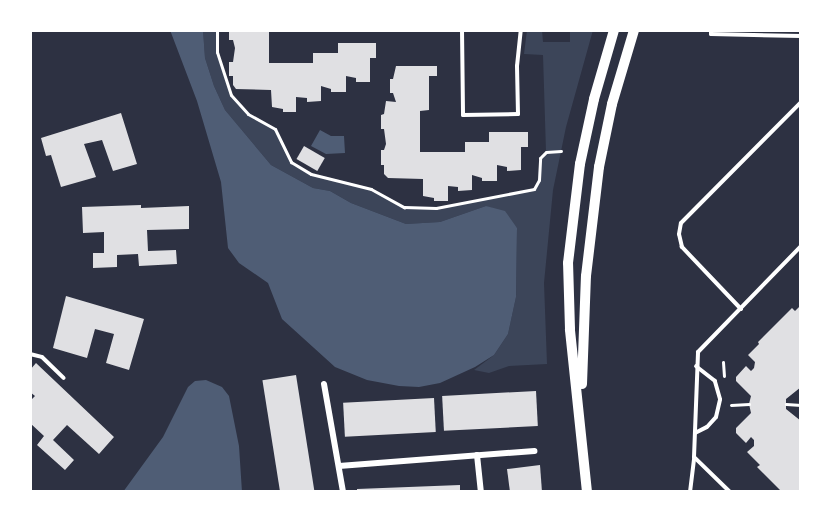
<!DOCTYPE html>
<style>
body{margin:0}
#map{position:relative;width:831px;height:522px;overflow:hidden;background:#2d3142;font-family:Raleway,sans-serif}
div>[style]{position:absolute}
.green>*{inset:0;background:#3c4559}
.water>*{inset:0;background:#4f5d75}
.building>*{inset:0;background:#e0e0e3;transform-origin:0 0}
.path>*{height:3px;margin:-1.5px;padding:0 1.5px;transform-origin:1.5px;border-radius:1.5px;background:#fff}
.service>*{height:4px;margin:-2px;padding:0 2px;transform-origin:2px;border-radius:2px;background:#fff}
.minor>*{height:6px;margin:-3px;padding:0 3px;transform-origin:3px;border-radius:3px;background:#fff}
.tertiary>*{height:10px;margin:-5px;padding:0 5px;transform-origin:5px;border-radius:5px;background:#fff}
span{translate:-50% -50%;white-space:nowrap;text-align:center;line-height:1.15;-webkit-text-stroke:6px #fff;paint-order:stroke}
.frame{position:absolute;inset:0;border:32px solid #fff;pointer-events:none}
</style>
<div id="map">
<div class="green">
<i style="clip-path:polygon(203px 30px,217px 30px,217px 52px,231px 95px,248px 114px,275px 129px,291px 162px,311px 174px,371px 189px,404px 207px,418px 209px,436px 208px,534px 189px,537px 186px,540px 158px,546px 152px,543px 55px,524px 54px,527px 30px,542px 30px,543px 42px,570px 42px,570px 30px,593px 30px,566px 127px,553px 190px,544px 283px,547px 364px,509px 366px,489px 373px,474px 370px,494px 355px,508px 334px,516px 297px,517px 228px,486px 206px,440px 222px,406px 224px,351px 203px,330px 191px,313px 188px,271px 165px,225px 110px,214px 86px,205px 58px)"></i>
</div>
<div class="water">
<i style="clip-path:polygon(170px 30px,203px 30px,205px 58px,214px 86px,225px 110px,271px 165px,313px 188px,330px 191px,351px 203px,406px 224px,440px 222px,486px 206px,505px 211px,517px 228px,516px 297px,508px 334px,494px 355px,475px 367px,440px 383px,419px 387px,399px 386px,367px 380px,335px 367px,282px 319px,268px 283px,239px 263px,228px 248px,221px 182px,197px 101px)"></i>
<i style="clip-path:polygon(320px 130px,331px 136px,344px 136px,345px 153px,326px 154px,311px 146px)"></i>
<i style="clip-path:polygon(206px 380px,222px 387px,229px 396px,239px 446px,242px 492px,123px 492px,163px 437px,188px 387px,195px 381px)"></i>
</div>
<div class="building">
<i style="clip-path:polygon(229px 30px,269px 30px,269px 63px,313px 63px,313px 53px,338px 53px,338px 43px,376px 43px,376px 58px,370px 58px,370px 82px,356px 82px,356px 78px,346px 76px,346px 92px,331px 92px,331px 89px,321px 86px,321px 101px,307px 102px,307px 98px,296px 97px,296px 112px,283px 112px,283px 109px,272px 107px,271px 90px,236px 89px,233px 85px,233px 76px,229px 76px,229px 62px,233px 62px,235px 48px,233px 40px,229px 40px)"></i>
<i style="clip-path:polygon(396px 66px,437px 66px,437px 76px,429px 76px,429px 110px,420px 111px,420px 152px,465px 152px,465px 142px,489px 142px,489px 132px,528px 132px,528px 147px,521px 147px,521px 170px,507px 171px,507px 167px,497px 165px,497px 181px,482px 181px,482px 178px,472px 175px,472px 190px,458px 191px,458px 187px,448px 186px,448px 201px,434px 201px,434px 198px,423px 196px,423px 179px,388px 178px,384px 174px,384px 165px,381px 165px,381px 150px,384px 150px,386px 144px,384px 129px,381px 129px,381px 115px,384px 114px,386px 101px,396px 102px,393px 93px,390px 93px,390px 79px,393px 79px)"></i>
<i style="clip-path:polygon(121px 113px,137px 164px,113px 171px,102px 140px,84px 144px,96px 177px,61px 187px,51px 155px,46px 156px,41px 138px)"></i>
<i style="left:304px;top:146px;width:24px;height:15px;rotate:30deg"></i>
<i style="clip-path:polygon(141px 205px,141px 208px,189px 206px,189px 229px,147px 230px,148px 251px,176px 250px,177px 264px,139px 266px,138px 254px,117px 255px,117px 267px,93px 268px,93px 253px,104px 253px,104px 232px,83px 233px,82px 207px)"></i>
<i style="clip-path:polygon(66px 296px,144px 319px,129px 370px,106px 363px,114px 334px,95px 329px,87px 358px,53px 348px)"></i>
<i style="clip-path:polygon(801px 305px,801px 387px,786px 399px,786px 409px,801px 421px,801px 492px,782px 492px,757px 467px,760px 465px,747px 452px,754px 446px,754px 440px,751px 437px,746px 443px,736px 433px,736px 428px,751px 413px,749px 404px,751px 396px,736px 381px,736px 377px,746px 366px,751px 371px,754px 368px,755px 362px,748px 355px,759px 344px,758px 342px,792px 308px,795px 311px)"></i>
<i style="clip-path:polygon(36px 363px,114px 437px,99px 454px,67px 425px,53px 440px,74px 460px,65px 470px,37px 445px,44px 436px,30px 423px,30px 401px,35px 396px,30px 392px,30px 370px)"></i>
<i style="left:296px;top:375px;width:117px;height:34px;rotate:81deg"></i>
<i style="left:536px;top:391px;width:35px;height:94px;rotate:87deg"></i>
<i style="left:434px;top:398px;width:34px;height:91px;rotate:87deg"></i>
<i style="clip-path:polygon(540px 465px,542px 492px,510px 492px,507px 469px)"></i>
<i style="clip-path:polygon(460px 485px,460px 492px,357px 492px,357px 489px)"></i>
</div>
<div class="path">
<i style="left:217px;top:30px;width:22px;rotate:90deg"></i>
<i style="left:217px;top:52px;width:45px;rotate:72deg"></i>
<i style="left:231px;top:95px;width:25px;rotate:48deg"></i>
<i style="left:248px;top:114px;width:31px;rotate:29deg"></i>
<i style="left:275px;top:129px;width:37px;rotate:64deg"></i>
<i style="left:291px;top:162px;width:23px;rotate:31deg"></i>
<i style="left:311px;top:174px;width:62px;rotate:14deg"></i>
<i style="left:371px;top:189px;width:38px;rotate:29deg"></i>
<i style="left:404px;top:207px;width:32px;rotate:2deg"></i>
<i style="left:436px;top:208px;width:100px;rotate:-11deg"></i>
<i style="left:534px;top:189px;width:10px;rotate:-61deg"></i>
<i style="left:539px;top:180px;width:22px;rotate:-87deg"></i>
<i style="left:540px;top:158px;width:8px;rotate:-45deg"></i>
<i style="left:546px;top:152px;width:15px;rotate:-4deg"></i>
<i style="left:723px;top:362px;width:14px;rotate:86deg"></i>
<i style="left:786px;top:404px;width:15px;rotate:4deg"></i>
<i style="left:731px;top:405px;width:18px;rotate:-3deg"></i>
</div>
<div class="service">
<i style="left:462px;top:30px;width:85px;rotate:89.3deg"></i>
<i style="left:463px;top:115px;width:55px;rotate:-1deg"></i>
<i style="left:518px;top:114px;width:48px;rotate:-91.2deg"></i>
<i style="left:517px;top:66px;width:36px;rotate:-84deg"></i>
<i style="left:711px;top:30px;width:4px;rotate:90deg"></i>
<i style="left:711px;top:34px;width:90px;rotate:1.3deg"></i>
<i style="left:741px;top:309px;width:86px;rotate:-133.6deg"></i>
<i style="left:682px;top:247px;width:13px;rotate:-103deg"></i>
<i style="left:679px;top:234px;width:11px;rotate:-80deg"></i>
<i style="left:681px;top:223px;width:170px;rotate:-45.2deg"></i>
<i style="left:30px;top:354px;width:12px;rotate:14deg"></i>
<i style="left:42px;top:357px;width:30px;rotate:44deg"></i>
<i style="left:695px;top:433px;width:13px;rotate:-27deg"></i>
<i style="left:707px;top:427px;width:13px;rotate:-48deg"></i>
<i style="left:716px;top:417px;width:18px;rotate:-77deg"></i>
<i style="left:720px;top:399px;width:19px;rotate:-106deg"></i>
<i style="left:715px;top:381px;width:24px;rotate:-142deg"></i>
<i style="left:690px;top:492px;width:35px;rotate:-83deg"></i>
<i style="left:730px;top:492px;width:50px;rotate:-135.8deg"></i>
<i style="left:694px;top:457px;width:105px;rotate:-87.8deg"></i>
<i style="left:698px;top:352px;width:148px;rotate:-45.8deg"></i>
</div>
<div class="minor">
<i style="left:324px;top:384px;width:110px;rotate:80deg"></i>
<i style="left:477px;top:455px;width:37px;rotate:84deg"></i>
<i style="left:339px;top:466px;width:196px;rotate:-4.4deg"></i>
</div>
<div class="tertiary">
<i style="left:582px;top:384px;width:108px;rotate:-87.9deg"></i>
<i style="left:586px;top:276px;width:110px;rotate:-83.2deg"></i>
<i style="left:599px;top:167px;width:64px;rotate:-78.3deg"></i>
<i style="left:612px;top:104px;width:77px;rotate:-73.4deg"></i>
<i style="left:587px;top:492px;width:164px;rotate:-96deg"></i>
<i style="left:570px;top:329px;width:66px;rotate:-91.7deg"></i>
<i style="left:568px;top:263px;width:100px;rotate:-83.1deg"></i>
<i style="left:580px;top:164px;width:66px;rotate:-77.8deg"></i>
<i style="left:594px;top:99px;width:72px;rotate:-73.8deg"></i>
</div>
<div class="frame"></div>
</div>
